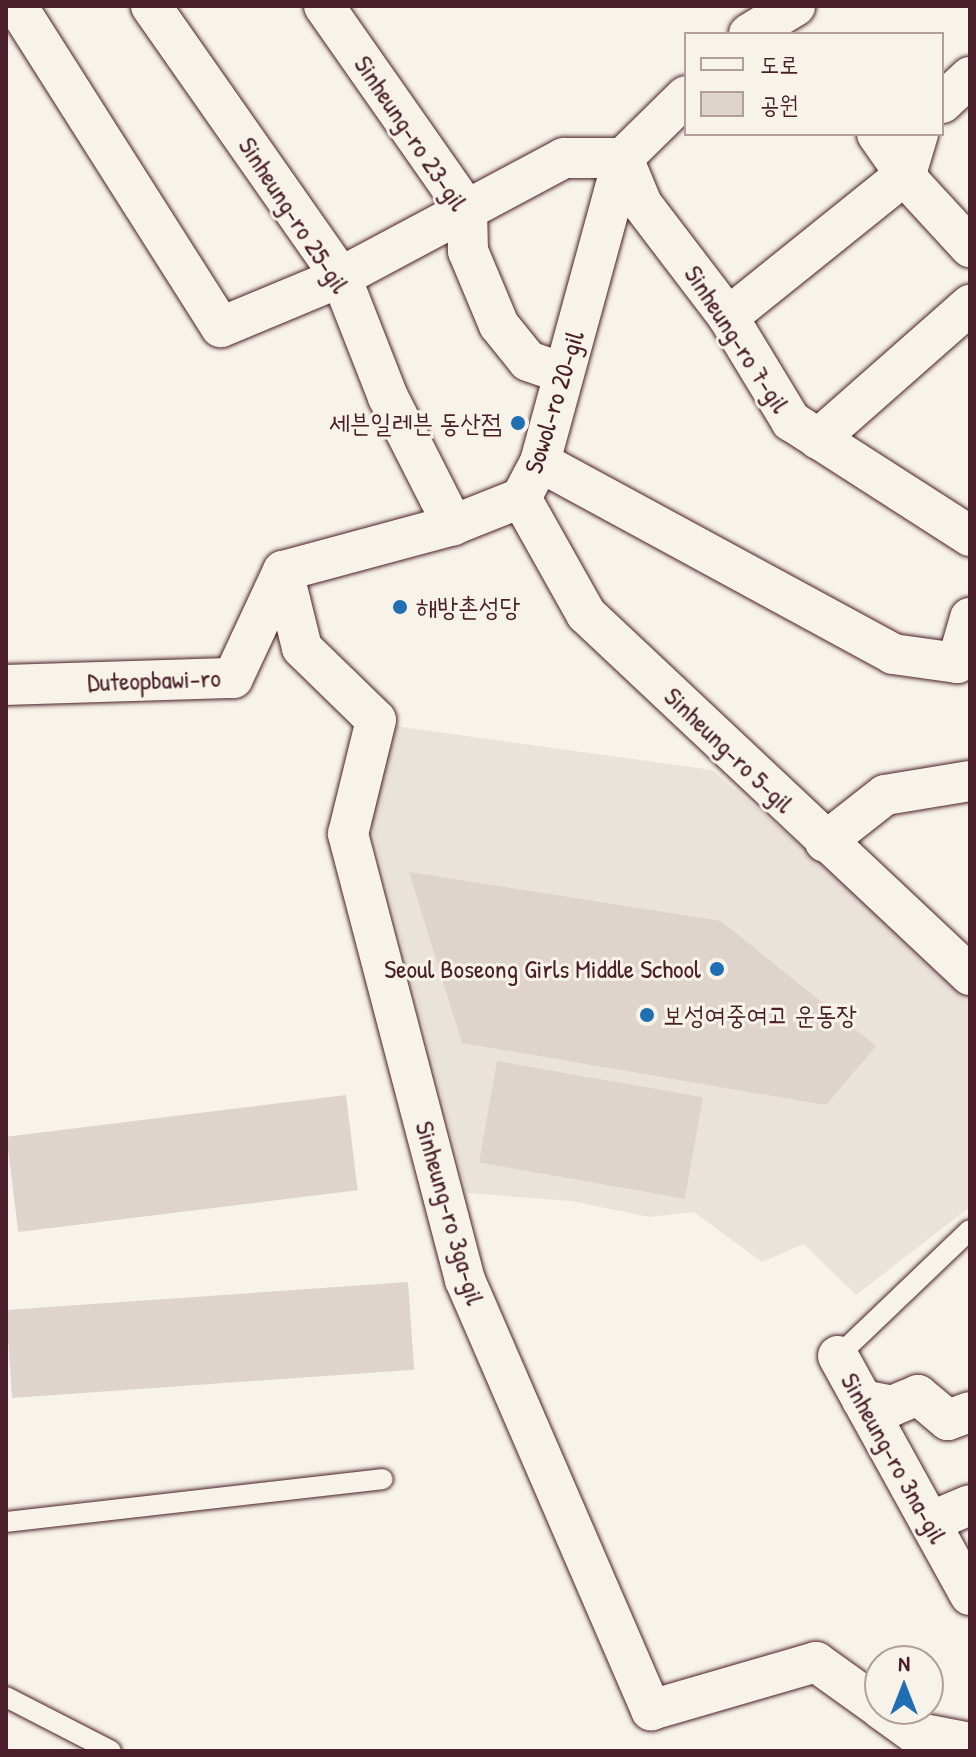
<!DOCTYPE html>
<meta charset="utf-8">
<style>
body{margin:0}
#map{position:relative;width:976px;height:1757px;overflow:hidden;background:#f7f3e8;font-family:"Patrick Hand","Poor Story",sans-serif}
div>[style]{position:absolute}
.built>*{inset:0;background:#eae3da}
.green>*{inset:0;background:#ded4cc;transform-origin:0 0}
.roads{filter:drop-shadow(0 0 2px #4a1f2b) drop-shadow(0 0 2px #4a1f2b)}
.lane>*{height:20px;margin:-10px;padding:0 10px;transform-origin:10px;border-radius:10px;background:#f7f3e8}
.street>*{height:40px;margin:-20px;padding:0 20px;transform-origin:20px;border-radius:20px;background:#f7f3e8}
.dots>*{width:22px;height:22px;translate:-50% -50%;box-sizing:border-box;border:4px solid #f7f3e8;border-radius:50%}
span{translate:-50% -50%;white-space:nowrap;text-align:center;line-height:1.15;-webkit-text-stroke:6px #f7f3e8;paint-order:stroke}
.street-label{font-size:26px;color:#4a1f2b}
.poi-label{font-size:26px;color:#4a1f2b}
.right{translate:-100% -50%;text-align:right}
.left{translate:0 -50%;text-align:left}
.frame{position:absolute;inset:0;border:8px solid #4a1f2b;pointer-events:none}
.legend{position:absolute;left:684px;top:32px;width:260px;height:104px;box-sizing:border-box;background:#f7f3e8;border:2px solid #b29e9c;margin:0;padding:10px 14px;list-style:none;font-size:24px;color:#4a1f2b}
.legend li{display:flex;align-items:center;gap:16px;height:40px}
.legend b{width:40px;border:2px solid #b29e9c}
.north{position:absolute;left:864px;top:1645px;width:80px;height:80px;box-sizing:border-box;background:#f7f3e8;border:2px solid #b29e9c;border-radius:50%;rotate:0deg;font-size:22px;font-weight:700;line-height:32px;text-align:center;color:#4a1f2b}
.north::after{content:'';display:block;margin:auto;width:28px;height:36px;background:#1f6fb2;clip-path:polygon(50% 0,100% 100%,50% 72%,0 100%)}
</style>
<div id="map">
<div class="built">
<i style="clip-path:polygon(380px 724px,712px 770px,970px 989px,970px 1207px,856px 1295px,804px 1244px,762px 1262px,694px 1212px,649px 1217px,571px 1201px,467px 1193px,368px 813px)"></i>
</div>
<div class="green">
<i style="clip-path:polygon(409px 872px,721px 921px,876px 1046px,826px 1105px,462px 1043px)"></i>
<i style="left:497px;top:1061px;width:209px;height:103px;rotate:10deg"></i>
<i style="left:346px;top:1095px;width:96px;height:342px;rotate:83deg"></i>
<i style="left:408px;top:1282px;width:88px;height:403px;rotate:86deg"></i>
</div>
<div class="roads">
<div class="lane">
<i style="left:838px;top:1356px;width:182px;rotate:-43.7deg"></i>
<i style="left:6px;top:1522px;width:379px;rotate:-6.5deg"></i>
<i style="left:6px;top:1697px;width:118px;rotate:27.2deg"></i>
</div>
<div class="street">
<i style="left:17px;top:6px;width:380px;rotate:57.6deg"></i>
<i style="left:221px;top:327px;width:130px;rotate:-22.6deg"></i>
<i style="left:341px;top:277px;width:253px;rotate:-28.1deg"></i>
<i style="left:564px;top:158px;width:59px"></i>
<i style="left:623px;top:158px;width:50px;rotate:67.6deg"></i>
<i style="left:642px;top:204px;width:142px;rotate:52.7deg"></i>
<i style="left:728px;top:317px;width:122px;rotate:58.8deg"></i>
<i style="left:791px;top:421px;width:213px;rotate:32.7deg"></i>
<i style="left:151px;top:6px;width:331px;rotate:55deg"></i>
<i style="left:341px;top:277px;width:129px;rotate:68.6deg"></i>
<i style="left:388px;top:397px;width:144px;rotate:63.1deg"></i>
<i style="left:324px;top:6px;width:249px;rotate:55deg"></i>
<i style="left:467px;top:210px;width:41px;rotate:88.6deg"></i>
<i style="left:468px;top:251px;width:80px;rotate:67.3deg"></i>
<i style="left:499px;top:325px;width:46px;rotate:51.1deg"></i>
<i style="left:528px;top:361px;width:37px;rotate:19deg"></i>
<i style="left:749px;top:34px;width:54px;rotate:-31.3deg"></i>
<i style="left:942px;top:103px;width:38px;rotate:-43deg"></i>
<i style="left:877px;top:134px;width:61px;rotate:55deg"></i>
<i style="left:912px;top:184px;width:86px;rotate:47.4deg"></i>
<i style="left:728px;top:317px;width:228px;rotate:-38.8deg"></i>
<i style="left:906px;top:174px;width:42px;rotate:-73.3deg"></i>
<i style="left:818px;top:439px;width:203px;rotate:-41.4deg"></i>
<i style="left:540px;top:462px;width:402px;rotate:28.5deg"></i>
<i style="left:893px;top:654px;width:65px;rotate:8deg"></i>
<i style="left:957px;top:663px;width:47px;rotate:-73.9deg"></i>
<i style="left:521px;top:498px;width:133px;rotate:60.7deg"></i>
<i style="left:586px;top:614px;width:527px;rotate:43.23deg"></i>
<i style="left:283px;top:571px;width:79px;rotate:76.1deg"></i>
<i style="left:302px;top:648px;width:103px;rotate:44.2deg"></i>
<i style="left:376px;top:720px;width:117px;rotate:103.8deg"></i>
<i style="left:348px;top:834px;width:461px;rotate:75.3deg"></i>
<i style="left:465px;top:1280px;width:469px;rotate:66.6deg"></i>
<i style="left:651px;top:1710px;width:172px;rotate:-16.2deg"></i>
<i style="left:816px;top:1662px;width:79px;rotate:35.7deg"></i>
<i style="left:283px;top:571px;width:176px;rotate:-15.1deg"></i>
<i style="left:453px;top:525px;width:73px;rotate:-21.7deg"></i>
<i style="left:521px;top:498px;width:41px;rotate:-62.2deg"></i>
<i style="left:540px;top:462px;width:315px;rotate:-74.7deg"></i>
<i style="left:623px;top:158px;width:88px;rotate:-44.5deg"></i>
<i style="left:6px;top:685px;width:227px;rotate:-1.8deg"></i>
<i style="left:233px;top:678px;width:118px;rotate:-65deg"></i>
<i style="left:825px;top:842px;width:76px;rotate:-38.1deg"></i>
<i style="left:885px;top:795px;width:86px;rotate:-9.4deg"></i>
<i style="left:838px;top:1356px;width:273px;rotate:61.1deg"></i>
<i style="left:862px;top:1400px;width:31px;rotate:11deg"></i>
<i style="left:892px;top:1406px;width:28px;rotate:-23deg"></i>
<i style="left:918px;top:1395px;width:39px;rotate:40deg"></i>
<i style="left:948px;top:1420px;width:23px;rotate:-20deg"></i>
<i style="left:930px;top:1522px;width:43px;rotate:-23deg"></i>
<i style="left:881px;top:1709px;width:39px;rotate:36deg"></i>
<i style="left:913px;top:1732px;width:58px;rotate:10.9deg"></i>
</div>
</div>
<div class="dots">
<i style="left:518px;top:423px;background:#1f6fb2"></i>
<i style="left:400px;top:607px;background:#1f6fb2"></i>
<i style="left:717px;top:969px;background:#1f6fb2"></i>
<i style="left:647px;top:1015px;background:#1f6fb2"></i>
</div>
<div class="street-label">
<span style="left:411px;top:133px;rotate:56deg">Sinheung-ro 23-gil</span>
<span style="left:294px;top:215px;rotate:57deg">Sinheung-ro 25-gil</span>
<span style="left:737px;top:339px;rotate:57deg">Sinheung-ro 7-gil</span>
<span style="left:554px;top:402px;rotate:-73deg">Sowol-ro 20-gil</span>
<span style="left:154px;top:680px;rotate:-2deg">Duteopbawi-ro</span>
<span style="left:729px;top:750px;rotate:44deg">Sinheung-ro 5-gil</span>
<span style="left:450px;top:1213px;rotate:74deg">Sinheung-ro 3ga-gil</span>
<span style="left:894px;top:1458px;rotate:61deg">Sinheung-ro 3na-gil</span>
</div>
<div class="poi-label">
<span class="right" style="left:502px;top:423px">세븐일레븐 동산점</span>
<span class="left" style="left:416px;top:607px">해방촌성당</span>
<span class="right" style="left:701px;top:969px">Seoul Boseong Girls Middle School</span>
<span class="left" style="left:663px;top:1015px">보성여중여고 운동장</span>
</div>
<div class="frame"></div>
<ul class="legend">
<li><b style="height:10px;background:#f7f3e8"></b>도로</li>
<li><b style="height:22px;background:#ded4cc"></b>공원</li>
</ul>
<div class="north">N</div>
</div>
